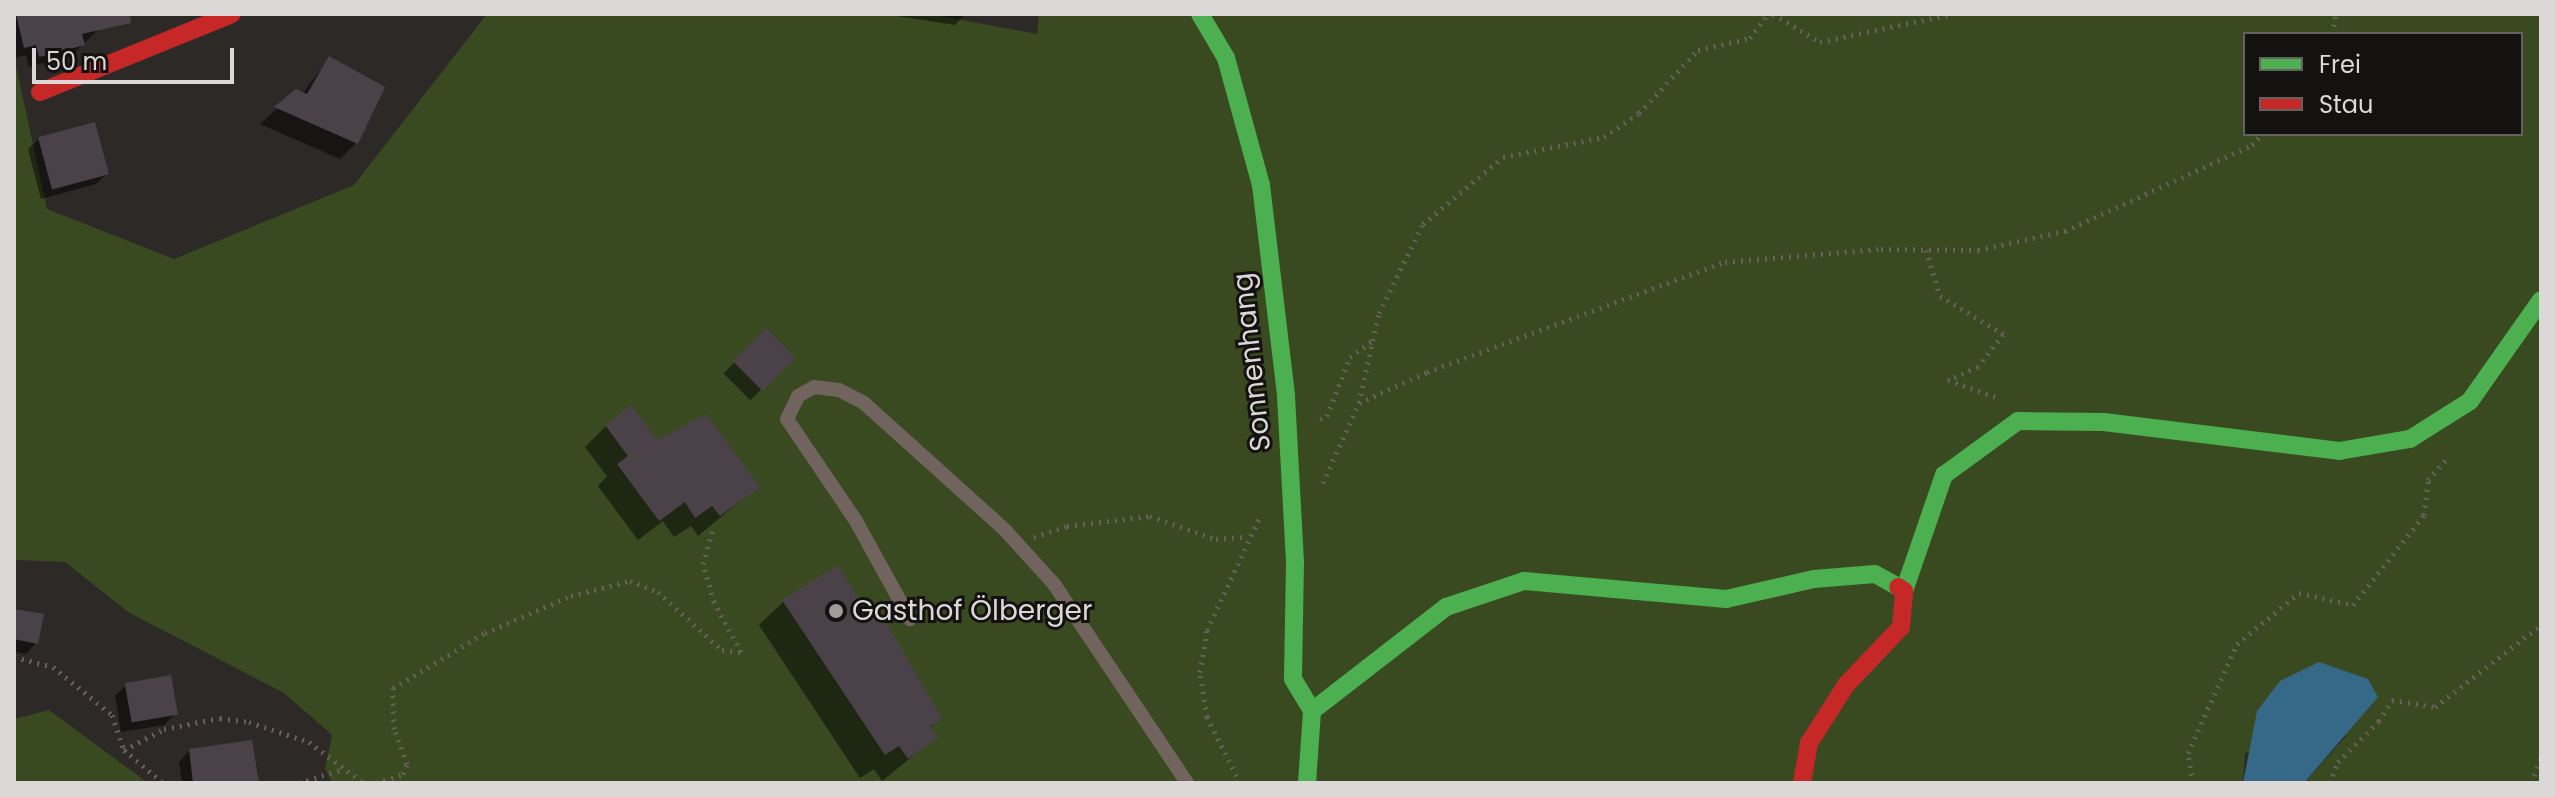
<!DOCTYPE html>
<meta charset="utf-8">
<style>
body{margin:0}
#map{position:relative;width:2555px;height:797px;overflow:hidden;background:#2c2927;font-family:Poppins,sans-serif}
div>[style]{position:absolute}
.green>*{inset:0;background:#394920}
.water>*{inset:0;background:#366887}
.shadow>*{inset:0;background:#0007;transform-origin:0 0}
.building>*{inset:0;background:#4b4249;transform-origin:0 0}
.path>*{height:5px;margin-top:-2.5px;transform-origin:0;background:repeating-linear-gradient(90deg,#685f5c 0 2px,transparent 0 8px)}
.lane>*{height:14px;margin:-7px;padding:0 7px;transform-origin:7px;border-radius:7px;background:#71645e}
.fast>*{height:18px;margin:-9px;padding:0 9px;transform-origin:9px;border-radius:9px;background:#4caf50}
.jam>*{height:18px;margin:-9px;padding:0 9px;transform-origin:9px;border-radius:9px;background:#c62828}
.dots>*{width:22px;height:22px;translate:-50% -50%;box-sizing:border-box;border:4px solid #141211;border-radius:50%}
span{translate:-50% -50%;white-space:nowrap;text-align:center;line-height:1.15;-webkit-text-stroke:6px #141211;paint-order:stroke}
.street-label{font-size:28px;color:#dbd8d7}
.poi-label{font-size:28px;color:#dbd8d7}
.left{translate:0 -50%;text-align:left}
.frame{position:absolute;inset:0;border:16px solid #dbd8d7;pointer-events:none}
.legend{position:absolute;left:2243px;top:32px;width:280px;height:104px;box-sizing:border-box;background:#141211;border:2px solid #646160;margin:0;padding:10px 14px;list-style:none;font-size:24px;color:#dbd8d7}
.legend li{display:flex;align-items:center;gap:16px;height:40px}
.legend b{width:40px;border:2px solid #646160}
.scale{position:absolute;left:32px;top:48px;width:202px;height:36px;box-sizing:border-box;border:4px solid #dbd8d7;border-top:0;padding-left:10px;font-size:24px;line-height:28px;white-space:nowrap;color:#dbd8d7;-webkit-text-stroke:6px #141211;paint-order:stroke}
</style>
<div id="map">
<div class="green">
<i style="clip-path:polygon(evenodd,487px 14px,930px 14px,1037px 34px,1039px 14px,2541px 14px,2541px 783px,2304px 783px,2347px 735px,2245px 753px,2243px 783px,332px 783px,325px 768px,332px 735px,284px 693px,128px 612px,65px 562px,14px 560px,14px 57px,47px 209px,174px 259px,354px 185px,487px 14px,2245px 34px,2521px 34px,2521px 134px,2245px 134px,2245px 34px)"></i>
<i style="clip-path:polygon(49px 710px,148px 783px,14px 783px,14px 719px)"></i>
</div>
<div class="water">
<i style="clip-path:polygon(2319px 662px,2368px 679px,2378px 697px,2304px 783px,2243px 783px,2257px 711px,2280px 681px)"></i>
</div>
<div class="shadow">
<i style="clip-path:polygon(14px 14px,95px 14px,99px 29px,72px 55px,29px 67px,26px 55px,14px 58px)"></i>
<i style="clip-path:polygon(884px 14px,965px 14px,955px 25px)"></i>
<i style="clip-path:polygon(329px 59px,382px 88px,356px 143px,340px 159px,260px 124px,296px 91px,302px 94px)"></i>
<i style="clip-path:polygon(39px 139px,107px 174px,96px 184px,41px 199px,28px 149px)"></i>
<i style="left:766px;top:331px;width:38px;height:60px;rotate:45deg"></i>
<i style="clip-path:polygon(606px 426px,656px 442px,757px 487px,698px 536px,691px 526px,674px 537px,663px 521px,638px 540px,598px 486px,607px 476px,585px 447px)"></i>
<i style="clip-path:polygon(784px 601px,869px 618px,940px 719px,929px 729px,935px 738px,882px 781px,874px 769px,860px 778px,759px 625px)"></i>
<i style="clip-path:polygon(14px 611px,36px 643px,26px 654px,14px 652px)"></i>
<i style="clip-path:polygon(126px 685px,175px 714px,164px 725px,121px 732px,115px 696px)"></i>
<i style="clip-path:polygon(189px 751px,255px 783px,182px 783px,179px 762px)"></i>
</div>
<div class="building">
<i style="clip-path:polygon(16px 14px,130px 14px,131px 23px,82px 34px,85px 45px,39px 57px,36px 45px,24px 48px)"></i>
<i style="clip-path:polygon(329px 56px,385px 87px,358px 144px,274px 107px,296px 89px,307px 94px)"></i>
<i style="left:95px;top:122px;width:54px;height:59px;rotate:75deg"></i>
<i style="left:766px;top:328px;width:42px;height:47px;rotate:45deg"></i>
<i style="clip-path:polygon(631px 405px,657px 440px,706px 414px,760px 487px,720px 516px,712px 506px,695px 518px,685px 502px,659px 521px,617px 464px,628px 456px,605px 425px)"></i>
<i style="clip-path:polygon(838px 565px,869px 616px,879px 610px,942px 719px,930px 727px,938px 738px,908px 759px,899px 746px,885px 755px,782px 600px)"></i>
<i style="clip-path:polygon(14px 609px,44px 614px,38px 644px,14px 639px)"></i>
<i style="left:171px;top:675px;width:40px;height:47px;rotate:80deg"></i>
<i style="clip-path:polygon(252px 740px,259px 783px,193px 783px,189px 749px)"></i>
</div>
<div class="path">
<i style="left:1773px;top:14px;width:55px;rotate:30.8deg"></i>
<i style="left:1820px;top:42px;width:135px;rotate:-12deg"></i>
<i style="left:2332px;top:34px;width:20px;rotate:-79deg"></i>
<i style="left:1926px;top:250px;width:48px;rotate:73.1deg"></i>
<i style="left:1940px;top:296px;width:74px;rotate:31.1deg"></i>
<i style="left:2003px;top:334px;width:41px;rotate:127.1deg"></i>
<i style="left:1978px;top:367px;width:33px;rotate:157deg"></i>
<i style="left:1948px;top:380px;width:51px;rotate:19.5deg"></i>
<i style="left:1359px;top:403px;width:75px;rotate:-24.5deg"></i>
<i style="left:1427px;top:372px;width:318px;rotate:-20.3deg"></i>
<i style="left:1725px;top:262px;width:157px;rotate:-4.8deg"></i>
<i style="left:1881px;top:249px;width:97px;rotate:0.6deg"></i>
<i style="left:1978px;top:250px;width:89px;rotate:-12.3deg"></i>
<i style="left:2065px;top:231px;width:206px;rotate:-24.7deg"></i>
<i style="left:2252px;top:145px;width:15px;rotate:-48deg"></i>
<i style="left:1320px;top:419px;width:8px;rotate:-23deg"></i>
<i style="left:1327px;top:416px;width:63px;rotate:-68.7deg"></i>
<i style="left:1350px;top:357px;width:27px;rotate:-36deg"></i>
<i style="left:1323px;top:483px;width:88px;rotate:-65.8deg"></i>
<i style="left:1359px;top:403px;width:92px;rotate:-77.5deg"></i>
<i style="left:1379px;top:313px;width:99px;rotate:-63.7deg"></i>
<i style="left:1423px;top:224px;width:104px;rotate:-39.9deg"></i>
<i style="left:1503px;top:157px;width:103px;rotate:-11.2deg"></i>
<i style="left:1604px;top:137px;width:42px;rotate:-34.4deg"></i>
<i style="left:1639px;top:113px;width:86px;rotate:-46.9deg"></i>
<i style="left:1698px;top:50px;width:53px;rotate:-13deg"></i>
<i style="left:1750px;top:38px;width:30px;rotate:-53deg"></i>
<i style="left:1034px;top:537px;width:35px;rotate:-18deg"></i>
<i style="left:1067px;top:526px;width:84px;rotate:-6.9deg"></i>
<i style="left:1150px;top:516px;width:70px;rotate:19.2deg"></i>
<i style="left:1216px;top:539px;width:31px;rotate:-4deg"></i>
<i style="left:14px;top:657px;width:40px;rotate:14.4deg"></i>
<i style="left:53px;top:667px;width:76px;rotate:39.1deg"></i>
<i style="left:112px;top:715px;width:37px;rotate:71deg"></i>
<i style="left:124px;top:750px;width:51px;rotate:40.2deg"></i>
<i style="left:124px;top:750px;width:45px;rotate:-27.7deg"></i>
<i style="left:164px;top:729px;width:57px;rotate:-11.1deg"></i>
<i style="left:220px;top:718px;width:29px;rotate:8deg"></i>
<i style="left:249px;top:722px;width:63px;rotate:18.4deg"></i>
<i style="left:309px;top:742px;width:68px;rotate:37.2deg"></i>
<i style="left:299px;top:783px;width:46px;rotate:-17.7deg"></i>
<i style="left:376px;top:783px;width:28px;rotate:-18deg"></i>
<i style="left:403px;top:774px;width:11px;rotate:-68deg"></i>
<i style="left:407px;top:764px;width:37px;rotate:-110deg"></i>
<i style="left:394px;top:729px;width:41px;rotate:-91.4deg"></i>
<i style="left:393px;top:688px;width:107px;rotate:-30.9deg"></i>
<i style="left:485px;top:633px;width:94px;rotate:-23.3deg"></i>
<i style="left:571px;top:596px;width:61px;rotate:-14.3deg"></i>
<i style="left:630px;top:581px;width:30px;rotate:21deg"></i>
<i style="left:658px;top:592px;width:86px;rotate:42.2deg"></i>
<i style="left:722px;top:650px;width:19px;rotate:6deg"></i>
<i style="left:741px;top:652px;width:57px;rotate:-118.4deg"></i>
<i style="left:714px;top:602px;width:40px;rotate:-106deg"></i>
<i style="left:703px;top:564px;width:40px;rotate:-74deg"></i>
<i style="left:1240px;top:783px;width:74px;rotate:-116.6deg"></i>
<i style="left:1207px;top:717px;width:46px;rotate:-98.8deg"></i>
<i style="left:1200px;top:672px;width:43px;rotate:-80.5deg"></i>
<i style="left:1207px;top:630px;width:125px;rotate:-64.9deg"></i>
<i style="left:2193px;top:783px;width:30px;rotate:-99deg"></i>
<i style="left:2188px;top:753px;width:120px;rotate:-65.8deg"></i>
<i style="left:2237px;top:644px;width:80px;rotate:-39.4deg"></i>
<i style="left:2299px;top:593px;width:55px;rotate:12.5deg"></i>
<i style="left:2353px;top:605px;width:115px;rotate:-51.7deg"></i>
<i style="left:2424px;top:515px;width:35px;rotate:-83deg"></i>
<i style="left:2428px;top:480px;width:30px;rotate:-49deg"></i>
<i style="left:2330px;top:783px;width:22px;rotate:-69deg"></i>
<i style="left:2338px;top:762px;width:58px;rotate:-45deg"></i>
<i style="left:2379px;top:721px;width:25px;rotate:-58deg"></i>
<i style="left:2392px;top:700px;width:44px;rotate:9.2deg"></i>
<i style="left:2435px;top:707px;width:134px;rotate:-37.7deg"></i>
<i style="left:2531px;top:783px;width:27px;rotate:-68deg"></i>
</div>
<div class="lane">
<i style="left:910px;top:619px;width:112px;rotate:-118.9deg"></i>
<i style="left:856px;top:521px;width:123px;rotate:-124.1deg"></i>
<i style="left:787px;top:419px;width:25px;rotate:-64deg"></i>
<i style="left:798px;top:396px;width:18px;rotate:-29deg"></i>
<i style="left:814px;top:387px;width:25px;rotate:7deg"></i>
<i style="left:839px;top:390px;width:28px;rotate:27deg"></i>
<i style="left:864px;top:403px;width:190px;rotate:42deg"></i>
<i style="left:1005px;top:530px;width:73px;rotate:47.8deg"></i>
<i style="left:1054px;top:584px;width:239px;rotate:56.2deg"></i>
</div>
<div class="fast">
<i style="left:1200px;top:14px;width:51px;rotate:59.4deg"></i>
<i style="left:1226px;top:58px;width:132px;rotate:74.6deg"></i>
<i style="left:1261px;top:185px;width:212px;rotate:83.2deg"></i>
<i style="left:1286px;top:396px;width:166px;rotate:86.9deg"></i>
<i style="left:1295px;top:562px;width:117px;rotate:91deg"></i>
<i style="left:1293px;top:679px;width:37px;rotate:59deg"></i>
<i style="left:1904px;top:591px;width:123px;rotate:-71deg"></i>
<i style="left:1944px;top:475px;width:92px;rotate:-36.1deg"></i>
<i style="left:2018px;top:421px;width:86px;rotate:0.7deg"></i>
<i style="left:2104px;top:422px;width:237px;rotate:7deg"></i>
<i style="left:2339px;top:451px;width:72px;rotate:-9.6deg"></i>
<i style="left:2410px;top:439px;width:71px;rotate:-32.3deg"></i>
<i style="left:2470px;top:401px;width:123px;rotate:-54.9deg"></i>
<i style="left:1307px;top:783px;width:72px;rotate:-86deg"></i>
<i style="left:1312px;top:711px;width:170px;rotate:-37.8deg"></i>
<i style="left:1446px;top:607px;width:82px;rotate:-18.4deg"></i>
<i style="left:1524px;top:581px;width:203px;rotate:5.1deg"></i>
<i style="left:1726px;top:599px;width:90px;rotate:-12.8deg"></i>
<i style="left:1814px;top:579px;width:61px;rotate:-4.7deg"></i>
<i style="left:1875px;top:574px;width:26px;rotate:29deg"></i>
</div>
<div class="jam">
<i style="left:40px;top:92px;width:207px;rotate:-22.1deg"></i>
<i style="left:1802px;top:783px;width:41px;rotate:-80.1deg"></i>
<i style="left:1809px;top:743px;width:69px;rotate:-57.5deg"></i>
<i style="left:1846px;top:685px;width:80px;rotate:-46.5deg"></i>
<i style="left:1901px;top:627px;width:36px;rotate:-85deg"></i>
<i style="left:1904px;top:591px;width:7px;rotate:-146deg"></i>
</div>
<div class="dots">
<i style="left:836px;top:611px;background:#9e9b99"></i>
</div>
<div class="street-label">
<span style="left:1252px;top:362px;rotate:-96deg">Sonnenhang</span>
</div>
<div class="poi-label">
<span class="left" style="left:852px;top:611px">Gasthof Ölberger</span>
</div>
<div class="frame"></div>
<ul class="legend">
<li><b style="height:10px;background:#4caf50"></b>Frei</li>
<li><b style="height:10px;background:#c62828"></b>Stau</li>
</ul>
<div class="scale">50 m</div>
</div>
